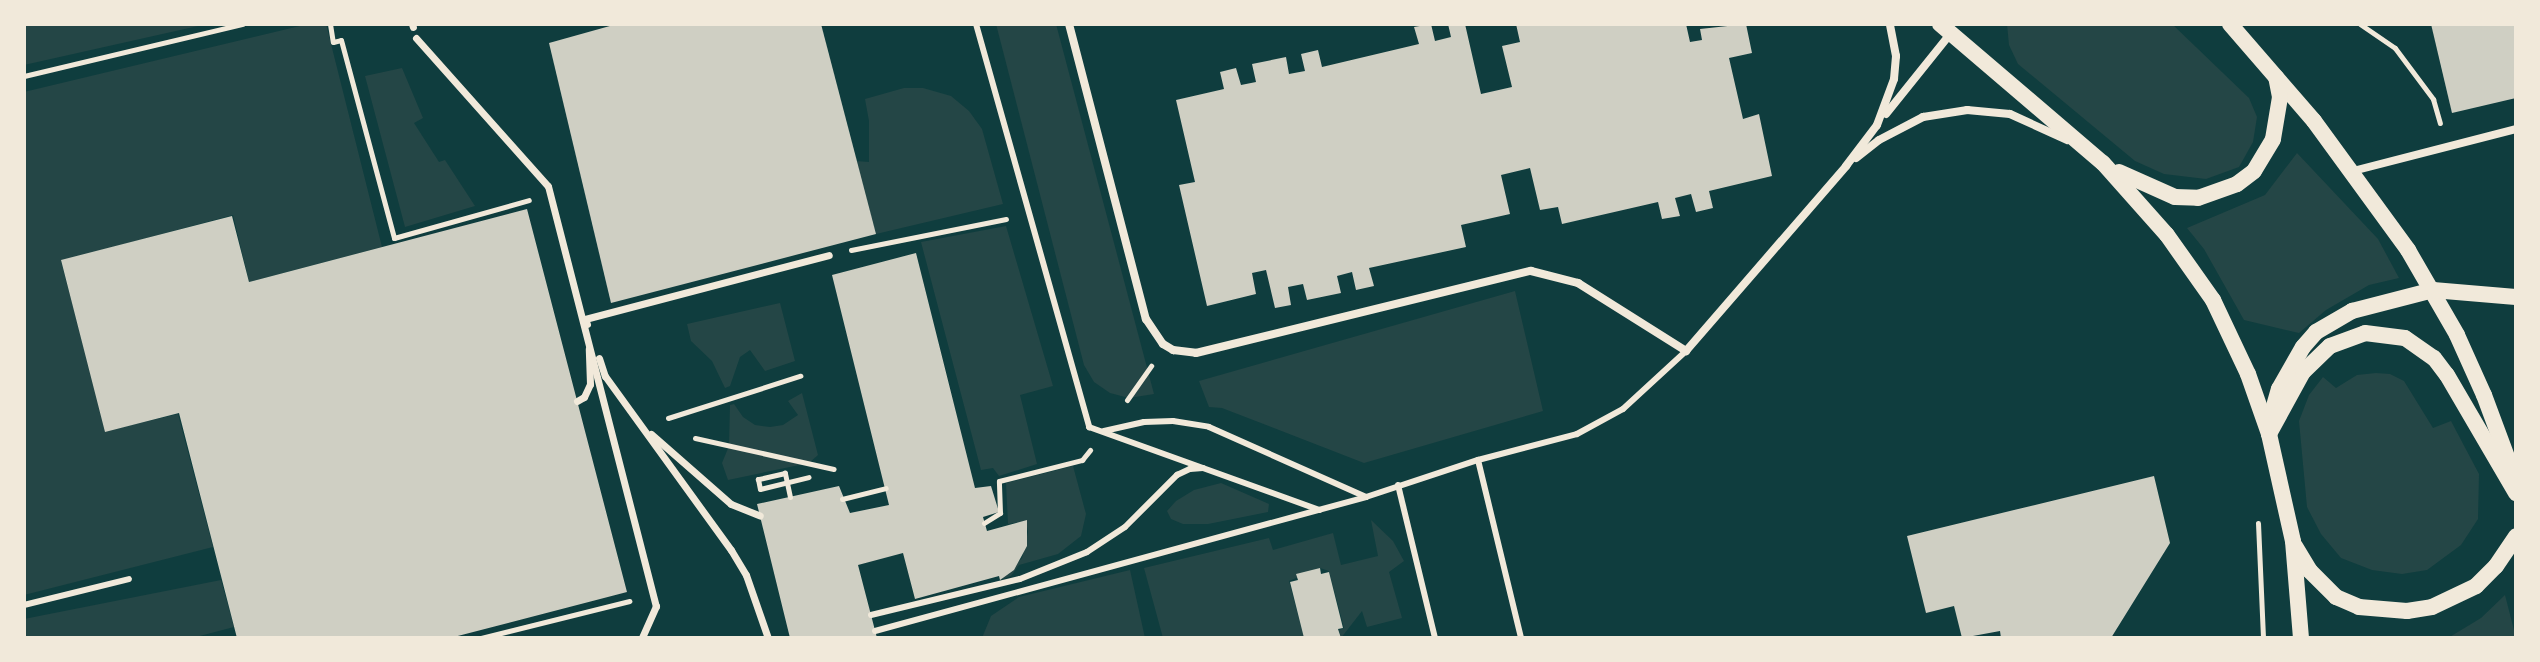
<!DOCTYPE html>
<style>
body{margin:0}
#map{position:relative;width:2540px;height:662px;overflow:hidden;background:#0f3d3e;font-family:"Asap Condensed",sans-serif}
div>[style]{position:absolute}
.green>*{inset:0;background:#244646}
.building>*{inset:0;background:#cfcfc3}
.path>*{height:5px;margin:-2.5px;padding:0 2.5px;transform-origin:2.5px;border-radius:2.5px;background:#f1e9da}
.service>*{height:6px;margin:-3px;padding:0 3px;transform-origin:3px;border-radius:3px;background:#f1e9da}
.pedestrian>*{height:7px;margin:-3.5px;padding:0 3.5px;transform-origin:3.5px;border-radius:3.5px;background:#f1e9da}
.minor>*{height:8px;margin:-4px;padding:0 4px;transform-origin:4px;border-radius:4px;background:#f1e9da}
.secondary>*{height:16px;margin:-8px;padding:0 8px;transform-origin:8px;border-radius:8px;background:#f1e9da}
span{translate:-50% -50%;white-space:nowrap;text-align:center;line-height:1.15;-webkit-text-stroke:6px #f1e9da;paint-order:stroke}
.frame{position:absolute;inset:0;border:26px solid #f1e9da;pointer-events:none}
</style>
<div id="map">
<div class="green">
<i style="clip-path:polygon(24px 24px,207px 24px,24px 65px)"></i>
<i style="clip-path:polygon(326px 24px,382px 247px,249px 282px,233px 215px,61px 261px,106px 431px,178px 414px,213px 547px,24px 595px,24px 92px,304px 25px)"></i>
<i style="clip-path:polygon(996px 24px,1056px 24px,1154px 394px,1129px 398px,1110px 393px,1094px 382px,1084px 365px)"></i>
<i style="clip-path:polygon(2007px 24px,2172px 24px,2249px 98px,2257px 117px,2253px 142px,2239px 167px,2206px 179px,2164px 174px,2135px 161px,2018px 64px,2009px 45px)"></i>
<i style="clip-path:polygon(402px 68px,423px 118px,414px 123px,439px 162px,445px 160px,475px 206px,405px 227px,365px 76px)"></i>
<i style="clip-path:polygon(904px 88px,923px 88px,951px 96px,969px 111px,982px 129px,1003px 204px,876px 234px,856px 161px,869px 162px,869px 121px,865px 99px)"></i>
<i style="clip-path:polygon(2297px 153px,2378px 239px,2399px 278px,2369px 285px,2326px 310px,2299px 333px,2244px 320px,2204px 249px,2187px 228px,2265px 195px)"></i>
<i style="clip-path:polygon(1006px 226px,1053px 386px,1020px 395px,1037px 464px,999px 476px,993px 468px,981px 470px,921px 242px)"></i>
<i style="clip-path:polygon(1515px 291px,1543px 411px,1364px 463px,1222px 408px,1209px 407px,1199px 381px)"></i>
<i style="clip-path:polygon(780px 303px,795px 361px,765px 371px,750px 350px,740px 357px,730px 386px,725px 388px,712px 361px,691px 341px,687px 324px)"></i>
<i style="clip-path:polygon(2376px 373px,2390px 374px,2404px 381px,2433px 428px,2451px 421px,2479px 474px,2478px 519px,2461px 545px,2427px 570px,2402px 574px,2372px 570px,2341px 558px,2321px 534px,2307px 507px,2299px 421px,2309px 395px,2323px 377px,2336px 388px,2357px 375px)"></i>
<i style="clip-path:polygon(802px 393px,818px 455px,809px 463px,728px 480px,722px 463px,729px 446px,730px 405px,734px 404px,743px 417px,755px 425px,770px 427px,783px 425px,798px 415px,788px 401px)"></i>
<i style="clip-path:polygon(1073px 466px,1086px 514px,1081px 536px,1058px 554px,1019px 565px,1011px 576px,1000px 580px,1022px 558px,1028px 532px,1026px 521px,1008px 524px,1006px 483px)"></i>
<i style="clip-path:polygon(1221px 483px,1269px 504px,1268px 512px,1208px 524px,1183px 524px,1171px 519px,1167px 511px,1176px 501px,1194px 490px)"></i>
<i style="clip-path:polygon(1371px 520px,1393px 541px,1404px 561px,1389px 572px,1402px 618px,1367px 627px,1362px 611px,1341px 638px,1339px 630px,1344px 628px,1329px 571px,1320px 568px,1289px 581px,1304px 638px,1163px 638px,1144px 568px,1269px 538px,1273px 550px,1333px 533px,1341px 565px,1378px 556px)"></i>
<i style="clip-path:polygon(1130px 570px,1145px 638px,982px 638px,991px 616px,1019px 597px)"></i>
<i style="clip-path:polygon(221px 580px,234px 627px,192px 638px,24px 638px,24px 619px)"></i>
<i style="clip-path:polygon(2505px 595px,2516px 638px,2448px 638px,2481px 618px)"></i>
</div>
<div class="building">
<i style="clip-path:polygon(617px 24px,821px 24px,876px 234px,611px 303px,549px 43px)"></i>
<i style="clip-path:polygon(1431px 24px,1435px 41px,1451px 37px,1448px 24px,1465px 24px,1481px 94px,1512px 87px,1502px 46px,1520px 42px,1516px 24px,1686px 24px,1690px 42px,1702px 40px,1700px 29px,1746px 24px,1752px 53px,1729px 58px,1743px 119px,1759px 114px,1772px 176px,1709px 191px,1713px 208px,1696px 212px,1691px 194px,1675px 198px,1680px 216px,1662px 219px,1658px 202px,1562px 224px,1558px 207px,1540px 210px,1530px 168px,1501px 175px,1510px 214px,1461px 225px,1466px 247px,1369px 268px,1374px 286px,1356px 290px,1352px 272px,1337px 276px,1341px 293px,1307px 300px,1303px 284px,1288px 287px,1291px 305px,1275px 308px,1266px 270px,1252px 273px,1256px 294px,1207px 306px,1179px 185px,1195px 182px,1176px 100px,1224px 89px,1220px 72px,1236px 68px,1241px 85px,1256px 82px,1252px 64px,1286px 57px,1289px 74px,1305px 71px,1301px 54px,1318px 50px,1322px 67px,1419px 44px,1414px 27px)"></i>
<i style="clip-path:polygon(2431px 24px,2516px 24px,2516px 98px,2452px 113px)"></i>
<i style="clip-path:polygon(527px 209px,627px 592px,450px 638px,237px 638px,179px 413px,105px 432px,61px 260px,232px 216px,249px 282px)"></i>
<i style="clip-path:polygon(916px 253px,975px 488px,991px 486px,999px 512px,983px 517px,987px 531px,1027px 520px,1027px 546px,1014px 570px,1000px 580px,999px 576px,915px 599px,903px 553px,858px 565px,877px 638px,790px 638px,757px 504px,839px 486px,850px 513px,889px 505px,832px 275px)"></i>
<i style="clip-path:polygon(2154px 476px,2170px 543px,2111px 638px,2001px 638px,2000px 631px,1962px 638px,1954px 606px,1926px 613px,1907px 536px)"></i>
<i style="clip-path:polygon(1320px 568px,1321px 574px,1329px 572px,1343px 628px,1338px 629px,1341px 638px,1304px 638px,1290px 582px,1298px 580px,1296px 574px)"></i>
</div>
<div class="path">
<i style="left:330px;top:24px;width:18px;rotate:81deg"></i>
<i style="left:333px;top:42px;width:8px;rotate:-14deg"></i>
<i style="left:341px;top:40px;width:205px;rotate:75deg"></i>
<i style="left:394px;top:238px;width:140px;rotate:-15.7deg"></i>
<i style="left:2360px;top:24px;width:42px;rotate:34.4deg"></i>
<i style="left:2395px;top:48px;width:64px;rotate:53.3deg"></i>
<i style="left:2433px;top:99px;width:25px;rotate:74deg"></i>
<i style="left:24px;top:76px;width:225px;rotate:-13.4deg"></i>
<i style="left:851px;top:250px;width:158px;rotate:-11.3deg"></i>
<i style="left:1127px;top:400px;width:42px;rotate:-54.8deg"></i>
<i style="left:668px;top:418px;width:139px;rotate:-17.7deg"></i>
<i style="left:695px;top:438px;width:142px;rotate:12.6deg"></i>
<i style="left:790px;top:497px;width:25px;rotate:-102deg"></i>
<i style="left:785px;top:473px;width:28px;rotate:167deg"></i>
<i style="left:758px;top:479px;width:10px;rotate:79deg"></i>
<i style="left:760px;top:489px;width:50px;rotate:-13.8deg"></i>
<i style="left:842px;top:499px;width:45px;rotate:-14deg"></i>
<i style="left:984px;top:523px;width:19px;rotate:-32deg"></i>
<i style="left:1000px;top:513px;width:32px;rotate:-92deg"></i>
<i style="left:999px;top:481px;width:86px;rotate:-14.2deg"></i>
<i style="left:1082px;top:460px;width:13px;rotate:-51deg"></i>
<i style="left:2258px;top:523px;width:115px;rotate:87.5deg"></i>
<i style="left:481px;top:638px;width:153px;rotate:-14deg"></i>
</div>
<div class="service">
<i style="left:976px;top:24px;width:419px;rotate:74.3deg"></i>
<i style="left:1089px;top:427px;width:245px;rotate:19.8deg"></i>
<i style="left:1104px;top:431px;width:41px;rotate:-12.7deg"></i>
<i style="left:1144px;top:422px;width:29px;rotate:-2deg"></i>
<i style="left:1173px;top:421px;width:36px;rotate:9deg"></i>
<i style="left:1209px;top:427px;width:172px;rotate:24deg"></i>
<i style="left:1478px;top:460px;width:183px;rotate:76.4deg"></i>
<i style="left:1398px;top:485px;width:157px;rotate:76.4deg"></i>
<i style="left:24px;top:605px;width:108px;rotate:-13.9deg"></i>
<i style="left:871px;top:615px;width:153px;rotate:-13.6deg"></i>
<i style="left:1020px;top:579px;width:72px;rotate:-21.9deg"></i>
<i style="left:1087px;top:552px;width:45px;rotate:-33.3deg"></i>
<i style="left:1125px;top:527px;width:74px;rotate:-45deg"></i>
<i style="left:1177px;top:475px;width:14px;rotate:-25deg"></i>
<i style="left:1190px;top:469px;width:13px;rotate:-4deg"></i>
<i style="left:875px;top:631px;width:509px;rotate:-15.26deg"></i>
<i style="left:1366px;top:497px;width:118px;rotate:-18.3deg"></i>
<i style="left:1478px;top:460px;width:102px;rotate:-14.7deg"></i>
<i style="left:1577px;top:434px;width:52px;rotate:-28.5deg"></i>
<i style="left:1623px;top:409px;width:86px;rotate:-42.6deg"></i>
</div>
<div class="pedestrian">
<i style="left:412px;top:24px;width:3px;rotate:72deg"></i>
<i style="left:416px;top:38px;width:198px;rotate:48.3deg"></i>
<i style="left:548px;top:186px;width:434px;rotate:75.6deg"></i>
<i style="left:656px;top:606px;width:35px;rotate:114deg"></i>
<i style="left:587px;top:324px;width:5px;rotate:-112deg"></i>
<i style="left:585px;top:319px;width:252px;rotate:-14.7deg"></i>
<i style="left:599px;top:358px;width:19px;rotate:72deg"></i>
<i style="left:605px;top:376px;width:215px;rotate:54.1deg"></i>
<i style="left:731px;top:550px;width:29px;rotate:59deg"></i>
<i style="left:746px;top:575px;width:67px;rotate:70.8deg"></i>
<i style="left:577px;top:401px;width:8px;rotate:-30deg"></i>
<i style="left:584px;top:397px;width:14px;rotate:-65deg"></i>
<i style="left:590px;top:384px;width:35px;rotate:-92deg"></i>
<i style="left:651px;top:434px;width:106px;rotate:41.2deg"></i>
<i style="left:731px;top:504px;width:31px;rotate:22deg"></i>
</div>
<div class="minor">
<i style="left:1069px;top:24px;width:305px;rotate:75.4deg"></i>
<i style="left:1146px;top:319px;width:30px;rotate:56deg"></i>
<i style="left:1163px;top:344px;width:12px;rotate:31deg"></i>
<i style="left:1173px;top:350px;width:23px;rotate:7deg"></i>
<i style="left:1196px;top:353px;width:345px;rotate:-13.8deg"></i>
<i style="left:1531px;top:271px;width:49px;rotate:14.3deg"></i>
<i style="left:1578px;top:283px;width:128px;rotate:32.2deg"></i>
<i style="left:1686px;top:351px;width:245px;rotate:-49.1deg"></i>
<i style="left:1846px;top:166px;width:51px;rotate:-52.9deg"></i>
<i style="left:1877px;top:125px;width:49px;rotate:-69.7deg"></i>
<i style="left:1894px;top:79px;width:23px;rotate:-85deg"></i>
<i style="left:1896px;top:56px;width:33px;rotate:-101deg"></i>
<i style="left:1886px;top:114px;width:102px;rotate:-51.3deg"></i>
<i style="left:1856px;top:158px;width:29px;rotate:-38deg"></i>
<i style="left:1879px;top:140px;width:50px;rotate:-27.6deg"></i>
<i style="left:1923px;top:117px;width:45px;rotate:-9deg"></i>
<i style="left:1967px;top:110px;width:43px;rotate:5.3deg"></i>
<i style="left:2010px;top:114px;width:63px;rotate:24.5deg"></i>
<i style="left:2353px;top:171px;width:168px;rotate:-14.4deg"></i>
</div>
<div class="secondary">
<i style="left:1940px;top:24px;width:214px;rotate:40.5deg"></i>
<i style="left:2103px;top:163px;width:96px;rotate:48.4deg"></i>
<i style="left:2167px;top:235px;width:80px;rotate:54.7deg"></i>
<i style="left:2213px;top:300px;width:82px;rotate:64.7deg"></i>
<i style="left:2248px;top:374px;width:64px;rotate:70.7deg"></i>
<i style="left:2269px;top:434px;width:110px;rotate:77.4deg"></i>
<i style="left:2293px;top:541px;width:97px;rotate:85.3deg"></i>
<i style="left:2230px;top:24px;width:128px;rotate:49.1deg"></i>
<i style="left:2314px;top:121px;width:160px;rotate:53.9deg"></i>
<i style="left:2408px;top:250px;width:98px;rotate:60deg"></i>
<i style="left:2457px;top:335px;width:66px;rotate:65.8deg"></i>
<i style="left:2484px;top:395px;width:92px;rotate:69.6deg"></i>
<i style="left:2119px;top:172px;width:61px;rotate:24.1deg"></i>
<i style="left:2175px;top:197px;width:23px;rotate:2deg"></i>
<i style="left:2198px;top:198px;width:41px;rotate:-19.7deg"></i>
<i style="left:2237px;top:184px;width:21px;rotate:-37deg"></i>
<i style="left:2254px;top:171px;width:37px;rotate:-59deg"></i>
<i style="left:2273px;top:139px;width:43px;rotate:-80.5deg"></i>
<i style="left:2280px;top:97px;width:20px;rotate:-101deg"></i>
<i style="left:2272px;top:413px;width:25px;rotate:-74deg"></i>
<i style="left:2279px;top:389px;width:48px;rotate:-60.3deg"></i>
<i style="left:2303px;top:347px;width:20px;rotate:-49deg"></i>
<i style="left:2316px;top:332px;width:42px;rotate:-30.3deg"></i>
<i style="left:2352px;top:311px;width:84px;rotate:-14.5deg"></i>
<i style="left:2433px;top:290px;width:83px;rotate:4.8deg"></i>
<i style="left:2269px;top:434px;width:71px;rotate:-61.3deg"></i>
<i style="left:2303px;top:372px;width:37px;rotate:-44deg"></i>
<i style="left:2330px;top:346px;width:37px;rotate:-20deg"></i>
<i style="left:2365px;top:333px;width:40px;rotate:7.1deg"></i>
<i style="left:2405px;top:338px;width:35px;rotate:35deg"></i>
<i style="left:2434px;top:358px;width:21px;rotate:53deg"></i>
<i style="left:2447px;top:375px;width:137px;rotate:59.7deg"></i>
<i style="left:2295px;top:546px;width:29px;rotate:59deg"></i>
<i style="left:2310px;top:571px;width:37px;rotate:45deg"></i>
<i style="left:2336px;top:597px;width:25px;rotate:23deg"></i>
<i style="left:2359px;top:607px;width:48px;rotate:4.8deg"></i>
<i style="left:2407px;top:611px;width:25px;rotate:-9deg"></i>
<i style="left:2432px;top:607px;width:49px;rotate:-25.5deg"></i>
<i style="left:2476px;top:586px;width:28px;rotate:-45deg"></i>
<i style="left:2496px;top:566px;width:36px;rotate:-56deg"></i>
</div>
<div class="frame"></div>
</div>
